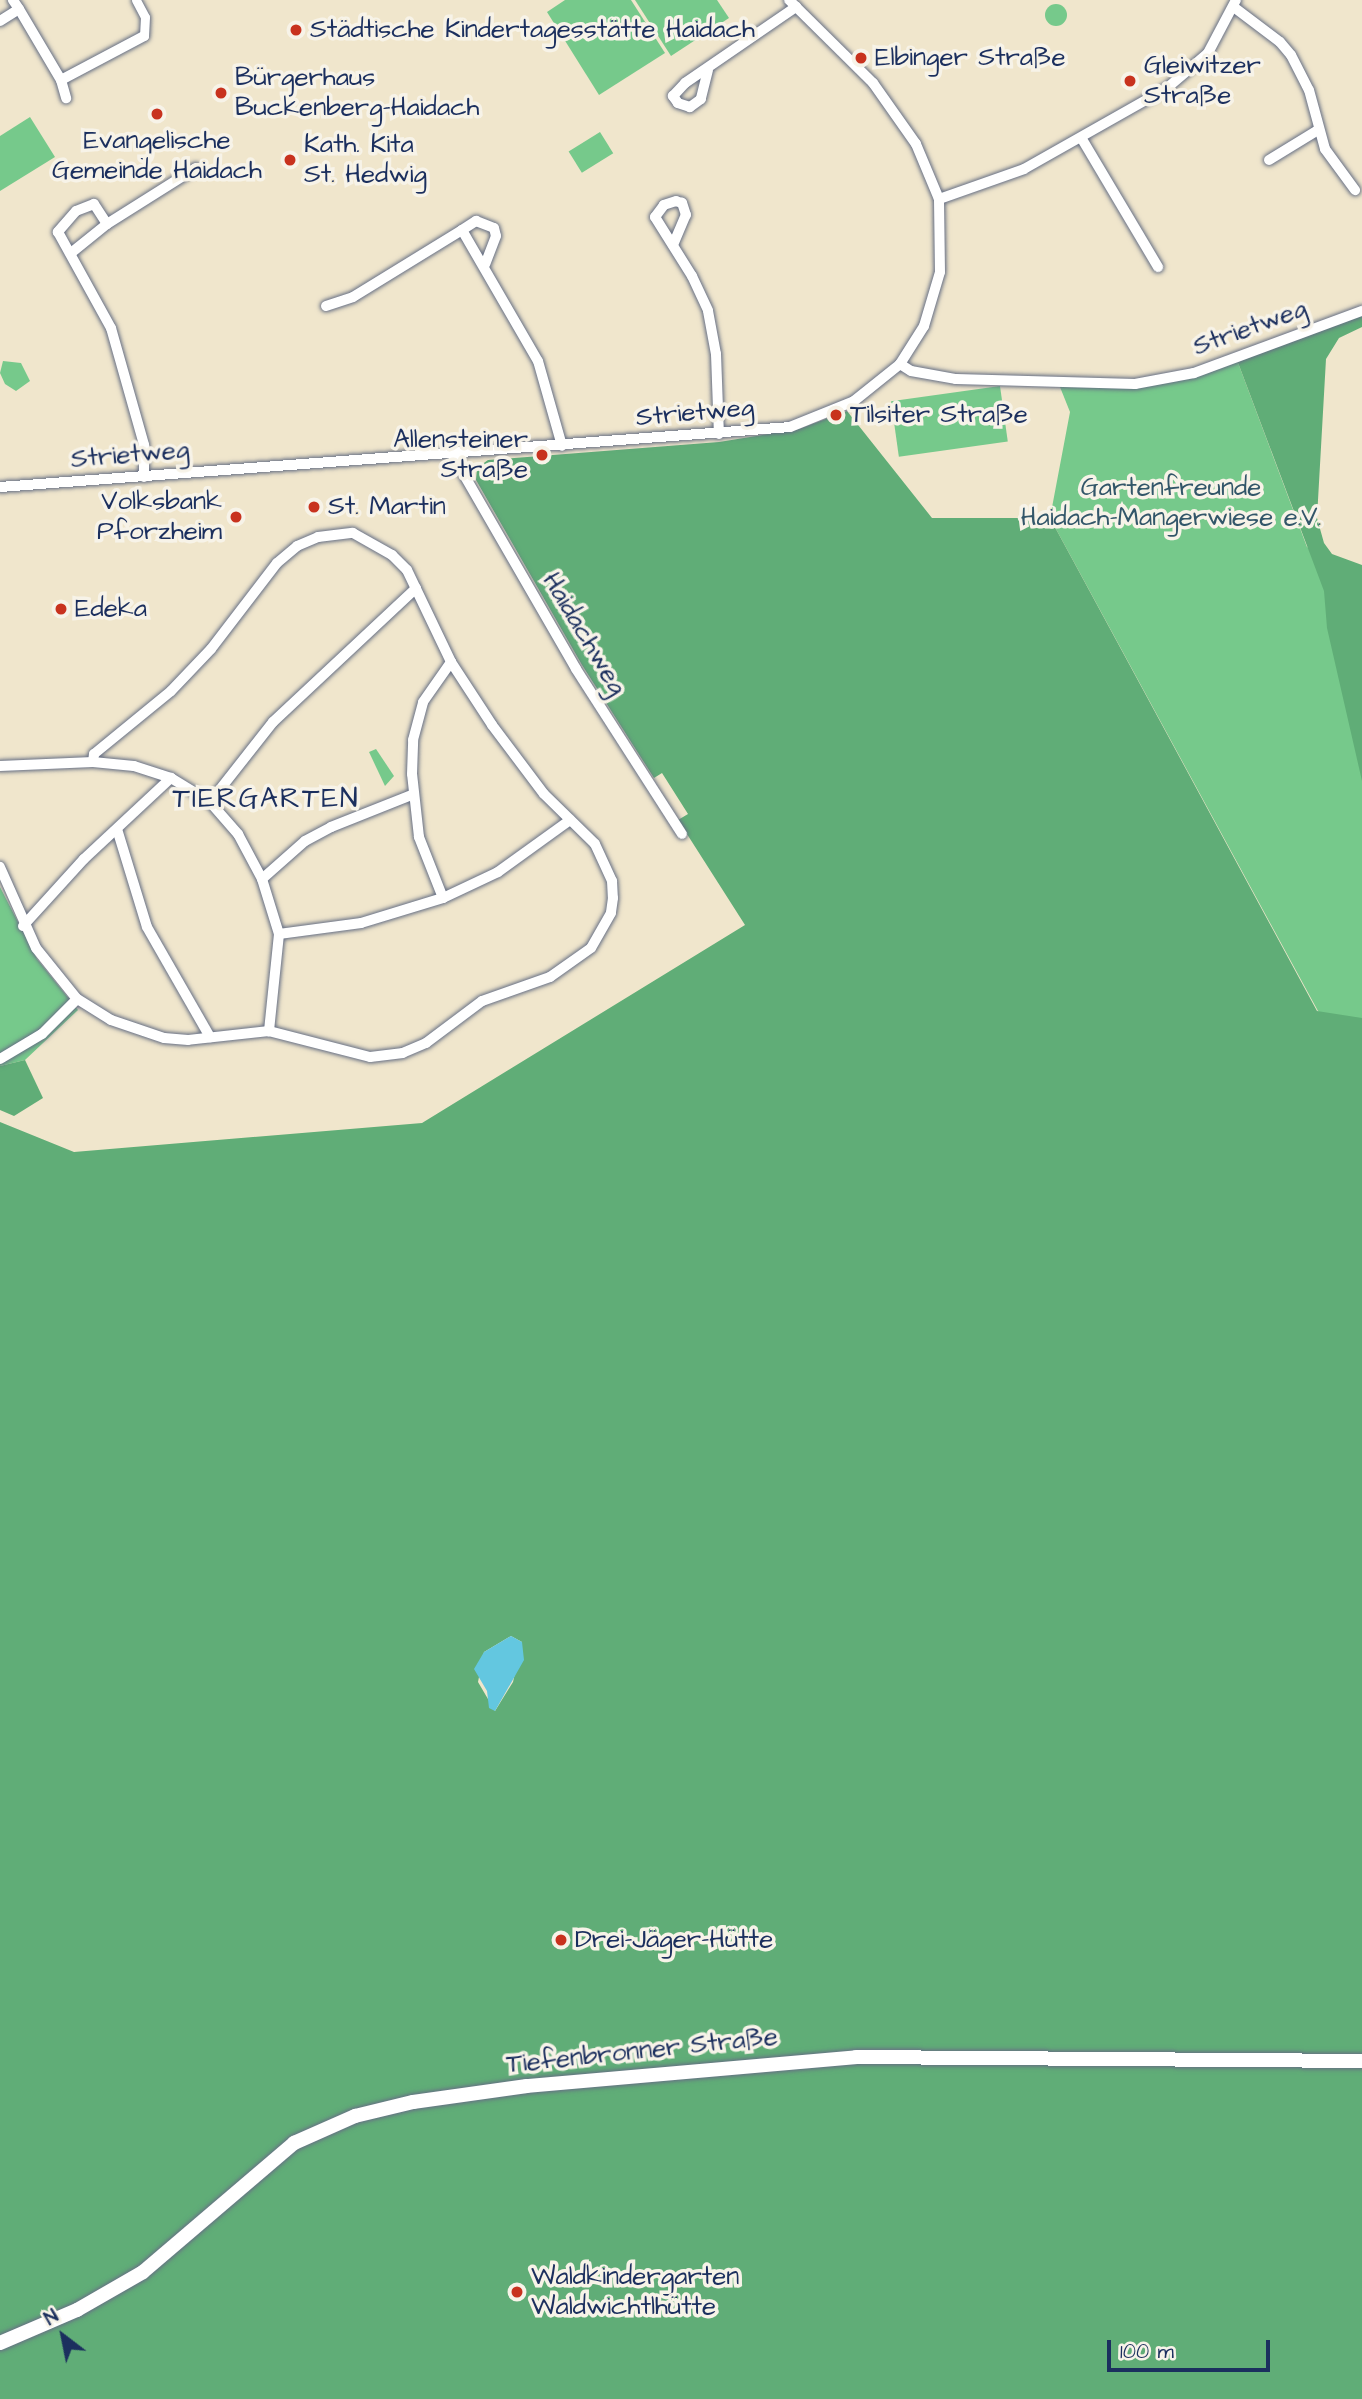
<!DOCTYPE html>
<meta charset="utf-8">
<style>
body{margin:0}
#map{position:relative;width:1362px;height:2399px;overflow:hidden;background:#f0e6cc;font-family:"Architects Daughter",sans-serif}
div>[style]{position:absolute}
.green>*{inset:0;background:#76c98b;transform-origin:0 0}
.round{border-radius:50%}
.forest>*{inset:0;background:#60ad77}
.water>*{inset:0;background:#63c7e0}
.roads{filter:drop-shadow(0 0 2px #666f84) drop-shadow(0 0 2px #666f84)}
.pedestrian>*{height:9px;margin:-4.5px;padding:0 4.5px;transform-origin:4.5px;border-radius:4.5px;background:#fff}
.minor>*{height:10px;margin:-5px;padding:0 5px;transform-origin:5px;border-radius:5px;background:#fff}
.tertiary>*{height:14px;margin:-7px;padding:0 7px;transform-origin:7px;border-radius:7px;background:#fff}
.dots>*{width:19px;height:19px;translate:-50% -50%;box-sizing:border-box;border:4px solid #f7f3e8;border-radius:50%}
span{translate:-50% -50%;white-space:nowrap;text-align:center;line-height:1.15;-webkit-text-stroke:7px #f7f3e8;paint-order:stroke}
.poi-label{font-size:26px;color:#1b2f5e}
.left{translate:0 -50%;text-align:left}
.right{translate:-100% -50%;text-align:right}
.street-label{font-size:26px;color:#1b2f5e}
.park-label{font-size:26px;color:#325669}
.neighbourhood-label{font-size:28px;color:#1b2f5e;letter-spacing:2px}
.north{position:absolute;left:28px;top:2301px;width:70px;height:70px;-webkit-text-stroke:5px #f7f3e8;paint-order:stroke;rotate:328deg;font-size:19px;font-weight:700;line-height:28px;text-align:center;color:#1b2f5e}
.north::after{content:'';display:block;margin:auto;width:24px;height:32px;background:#1b2f5e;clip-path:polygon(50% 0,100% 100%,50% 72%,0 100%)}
.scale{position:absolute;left:1107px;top:2340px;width:163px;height:32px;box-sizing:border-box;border:4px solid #1b2f5e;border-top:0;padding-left:9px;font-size:21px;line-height:24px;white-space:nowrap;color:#1b2f5e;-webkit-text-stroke:5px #f7f3e8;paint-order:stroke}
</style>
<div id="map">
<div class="green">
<i style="clip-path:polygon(565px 0,631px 0,665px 53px,599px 95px,547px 12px)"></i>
<i style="clip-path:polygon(635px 0,717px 0,729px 18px,671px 56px)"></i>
<i class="round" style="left:1045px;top:4px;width:22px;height:22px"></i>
<i style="clip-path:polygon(30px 117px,55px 157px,0 191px,0 136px)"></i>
<i style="left:600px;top:132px;width:25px;height:37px;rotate:58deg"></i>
<i style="clip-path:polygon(1237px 360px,1307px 547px,1362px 579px,1362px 1065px,1318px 1011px,1050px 518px,1070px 412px,1058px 382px,1131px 386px)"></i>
<i style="clip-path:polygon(3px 361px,21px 363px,30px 381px,16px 391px,5px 384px,0 373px)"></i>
<i style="left:1000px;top:386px;width:56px;height:110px;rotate:82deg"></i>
<i style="clip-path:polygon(376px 749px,394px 776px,385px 786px,369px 752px)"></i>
<i style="clip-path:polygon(0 887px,37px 959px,78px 1010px,25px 1060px,0 1066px)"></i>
</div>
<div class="forest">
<i style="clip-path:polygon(1362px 312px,1362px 327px,1339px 338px,1326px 359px,1317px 518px,1324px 543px,1332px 554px,1362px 565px,1362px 781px,1327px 628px,1324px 591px,1237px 360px)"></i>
<i style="clip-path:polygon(evenodd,847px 411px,932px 518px,1050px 518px,1317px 1011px,1362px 1018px,1362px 2399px,0 2399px,0 1122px,74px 1152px,422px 1123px,745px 925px,678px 820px,688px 814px,662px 773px,654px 778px,582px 665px,476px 480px,477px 468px,488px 460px,719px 442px,799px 429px,847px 411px,511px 1636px,522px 1642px,513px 1682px,495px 1711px,478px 1682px,484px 1652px,511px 1636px)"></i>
<i style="clip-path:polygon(25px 1060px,43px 1098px,14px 1116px,0 1110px,0 1066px)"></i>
</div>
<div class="water">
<i style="clip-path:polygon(511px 1636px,522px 1642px,524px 1660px,495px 1711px,489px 1708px,487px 1691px,474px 1669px,484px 1652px)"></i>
</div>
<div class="roads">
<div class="pedestrian">
<i style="left:136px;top:0;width:19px;rotate:62deg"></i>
<i style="left:145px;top:17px;width:19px;rotate:93deg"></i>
</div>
<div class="minor">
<i style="left:1235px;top:8px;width:56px;rotate:37.1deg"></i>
<i style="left:1280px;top:42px;width:17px;rotate:50deg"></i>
<i style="left:1291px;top:55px;width:39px;rotate:63deg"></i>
<i style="left:1309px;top:90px;width:61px;rotate:74.8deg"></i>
<i style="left:1325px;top:149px;width:51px;rotate:53.8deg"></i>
<i style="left:19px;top:9px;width:82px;rotate:59.4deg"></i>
<i style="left:61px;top:80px;width:19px;rotate:74deg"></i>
<i style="left:0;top:21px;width:22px;rotate:-32deg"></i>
<i style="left:19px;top:9px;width:11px;rotate:-124deg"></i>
<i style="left:708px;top:70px;width:30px;rotate:104deg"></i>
<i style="left:701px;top:99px;width:14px;rotate:144deg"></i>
<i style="left:690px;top:107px;width:13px;rotate:-162deg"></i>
<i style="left:678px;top:103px;width:9px;rotate:-126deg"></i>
<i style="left:673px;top:96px;width:18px;rotate:-47deg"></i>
<i style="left:685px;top:83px;width:135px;rotate:-34.4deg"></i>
<i style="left:61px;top:80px;width:94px;rotate:-27.9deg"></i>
<i style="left:1082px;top:139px;width:149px;rotate:59.3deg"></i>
<i style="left:1269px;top:160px;width:57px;rotate:-31.5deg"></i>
<i style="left:939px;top:199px;width:90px;rotate:-19.4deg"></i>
<i style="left:1024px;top:169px;width:164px;rotate:-29.5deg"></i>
<i style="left:1167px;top:88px;width:54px;rotate:-40.5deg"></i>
<i style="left:1208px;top:53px;width:60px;rotate:-62.2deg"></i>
<i style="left:107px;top:224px;width:105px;rotate:-32.2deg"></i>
<i style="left:462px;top:230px;width:17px;rotate:-33deg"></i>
<i style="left:476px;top:221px;width:19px;rotate:21deg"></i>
<i style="left:494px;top:228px;width:8px;rotate:76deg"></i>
<i style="left:496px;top:236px;width:30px;rotate:111deg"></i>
<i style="left:673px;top:245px;width:33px;rotate:-67deg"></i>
<i style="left:686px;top:215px;width:13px;rotate:-108deg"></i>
<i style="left:682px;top:203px;width:6px;rotate:-162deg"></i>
<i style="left:676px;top:201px;width:13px;rotate:162deg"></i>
<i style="left:664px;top:205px;width:15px;rotate:127deg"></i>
<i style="left:655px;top:217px;width:70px;rotate:57.9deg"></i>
<i style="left:692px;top:276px;width:38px;rotate:65deg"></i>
<i style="left:708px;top:311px;width:44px;rotate:79.5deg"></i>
<i style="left:716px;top:354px;width:80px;rotate:87.9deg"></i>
<i style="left:71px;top:253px;width:46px;rotate:-38.9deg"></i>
<i style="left:107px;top:224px;width:24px;rotate:-123deg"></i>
<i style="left:94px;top:204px;width:19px;rotate:159deg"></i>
<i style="left:76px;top:211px;width:28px;rotate:131deg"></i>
<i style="left:58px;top:232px;width:110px;rotate:61.1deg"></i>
<i style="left:111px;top:328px;width:122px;rotate:74.2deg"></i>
<i style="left:144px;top:445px;width:32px;rotate:90deg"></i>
<i style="left:326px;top:306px;width:28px;rotate:-18deg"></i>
<i style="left:353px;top:297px;width:128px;rotate:-31.6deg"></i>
<i style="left:462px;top:230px;width:151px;rotate:59.9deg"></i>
<i style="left:538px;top:361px;width:88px;rotate:74.2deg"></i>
<i style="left:900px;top:364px;width:13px;rotate:32deg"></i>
<i style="left:911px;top:371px;width:46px;rotate:10.1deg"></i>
<i style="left:956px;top:379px;width:179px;rotate:1.6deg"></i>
<i style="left:1135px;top:384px;width:60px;rotate:-10.6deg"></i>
<i style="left:1194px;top:373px;width:179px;rotate:-20.3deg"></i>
<i style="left:452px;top:454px;width:248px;rotate:60deg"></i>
<i style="left:576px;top:669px;width:196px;rotate:57.3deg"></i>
<i style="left:0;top:487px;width:792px;rotate:-4.34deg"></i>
<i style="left:790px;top:427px;width:69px;rotate:-22.1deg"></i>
<i style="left:854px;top:401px;width:59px;rotate:-38.8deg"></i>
<i style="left:900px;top:364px;width:45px;rotate:-57.7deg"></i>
<i style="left:924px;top:326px;width:56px;rotate:-73.5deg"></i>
<i style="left:940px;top:272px;width:73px;rotate:-90.8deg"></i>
<i style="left:939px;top:199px;width:60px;rotate:-112.7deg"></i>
<i style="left:916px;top:144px;width:75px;rotate:-125.2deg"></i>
<i style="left:873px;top:83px;width:118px;rotate:-135.3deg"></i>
<i style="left:93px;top:762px;width:41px;rotate:5.6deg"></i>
<i style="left:134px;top:766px;width:39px;rotate:18deg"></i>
<i style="left:171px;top:778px;width:46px;rotate:31.6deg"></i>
<i style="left:210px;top:802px;width:43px;rotate:48.8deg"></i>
<i style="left:238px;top:834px;width:51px;rotate:61.9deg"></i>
<i style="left:262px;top:879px;width:58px;rotate:72.8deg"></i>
<i style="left:279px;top:934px;width:98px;rotate:95.9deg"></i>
<i style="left:0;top:766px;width:93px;rotate:-2.5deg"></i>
<i style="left:93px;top:762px;width:8px;rotate:-83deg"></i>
<i style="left:94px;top:754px;width:99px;rotate:-39.3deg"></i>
<i style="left:171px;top:691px;width:58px;rotate:-46.4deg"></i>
<i style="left:211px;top:649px;width:108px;rotate:-52.5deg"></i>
<i style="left:277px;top:563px;width:26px;rotate:-40deg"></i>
<i style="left:297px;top:546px;width:23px;rotate:-23deg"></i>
<i style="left:318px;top:537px;width:35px;rotate:-7deg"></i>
<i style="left:353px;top:533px;width:45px;rotate:29.4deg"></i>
<i style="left:392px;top:555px;width:21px;rotate:45deg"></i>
<i style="left:407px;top:570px;width:102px;rotate:64.4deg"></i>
<i style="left:451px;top:662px;width:75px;rotate:56.9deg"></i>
<i style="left:492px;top:725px;width:86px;rotate:53deg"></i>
<i style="left:544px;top:794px;width:71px;rotate:44.4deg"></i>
<i style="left:595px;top:844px;width:41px;rotate:65.3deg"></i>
<i style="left:612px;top:881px;width:17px;rotate:87deg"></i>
<i style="left:613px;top:898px;width:15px;rotate:98deg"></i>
<i style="left:611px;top:913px;width:40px;rotate:119.7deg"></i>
<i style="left:591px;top:948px;width:50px;rotate:144.7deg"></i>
<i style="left:550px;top:977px;width:72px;rotate:160.6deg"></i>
<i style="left:482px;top:1001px;width:70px;rotate:143.1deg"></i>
<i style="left:426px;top:1043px;width:25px;rotate:157deg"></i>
<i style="left:403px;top:1053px;width:33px;rotate:173deg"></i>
<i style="left:370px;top:1057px;width:104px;rotate:-165.6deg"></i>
<i style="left:269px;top:1031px;width:81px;rotate:173.7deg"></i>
<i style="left:188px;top:1040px;width:24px;rotate:-175deg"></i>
<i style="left:164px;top:1038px;width:56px;rotate:-161.2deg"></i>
<i style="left:111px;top:1020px;width:40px;rotate:-148deg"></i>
<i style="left:77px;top:999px;width:65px;rotate:-128.8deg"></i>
<i style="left:36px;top:948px;width:89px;rotate:-114deg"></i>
<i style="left:210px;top:802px;width:102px;rotate:-51.8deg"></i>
<i style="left:273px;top:722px;width:196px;rotate:-43.1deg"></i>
<i style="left:117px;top:829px;width:102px;rotate:73deg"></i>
<i style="left:147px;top:927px;width:127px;rotate:60.2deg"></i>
<i style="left:262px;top:879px;width:57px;rotate:-41.5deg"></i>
<i style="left:305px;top:841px;width:30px;rotate:-28deg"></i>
<i style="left:331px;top:827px;width:87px;rotate:-21.6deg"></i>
<i style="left:443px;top:898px;width:66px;rotate:-111.5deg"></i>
<i style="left:419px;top:837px;width:63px;rotate:-96.3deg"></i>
<i style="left:412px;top:774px;width:34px;rotate:-88deg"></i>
<i style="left:413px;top:740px;width:39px;rotate:-75deg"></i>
<i style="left:423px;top:702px;width:49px;rotate:-55deg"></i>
<i style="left:23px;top:926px;width:91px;rotate:-47.7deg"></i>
<i style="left:84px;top:859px;width:119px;rotate:-43deg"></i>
<i style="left:279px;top:934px;width:83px;rotate:-7.6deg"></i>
<i style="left:361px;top:923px;width:86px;rotate:-17deg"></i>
<i style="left:443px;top:898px;width:61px;rotate:-25.3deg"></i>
<i style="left:498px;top:872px;width:89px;rotate:-35.8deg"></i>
<i style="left:0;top:1059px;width:49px;rotate:-30.8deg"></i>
<i style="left:42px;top:1034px;width:49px;rotate:-45deg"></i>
</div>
<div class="tertiary">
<i style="left:0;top:2343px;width:84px;rotate:-23.2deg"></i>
<i style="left:77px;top:2310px;width:76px;rotate:-29.9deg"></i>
<i style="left:143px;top:2272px;width:199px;rotate:-40.5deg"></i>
<i style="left:294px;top:2143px;width:67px;rotate:-23.9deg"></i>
<i style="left:355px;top:2116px;width:60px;rotate:-13.6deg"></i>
<i style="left:413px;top:2102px;width:115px;rotate:-8deg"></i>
<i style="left:527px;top:2086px;width:330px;rotate:-5deg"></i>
<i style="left:856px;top:2057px;width:506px;rotate:0.45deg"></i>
</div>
</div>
<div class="dots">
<i style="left:296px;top:30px;background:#c8321e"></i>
<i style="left:861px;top:58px;background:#c8321e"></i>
<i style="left:1130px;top:81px;background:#c8321e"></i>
<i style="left:221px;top:93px;background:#c8321e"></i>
<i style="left:157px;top:114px;background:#c8321e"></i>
<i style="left:290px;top:160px;background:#c8321e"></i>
<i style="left:836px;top:415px;background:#c8321e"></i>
<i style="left:542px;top:455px;background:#c8321e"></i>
<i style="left:314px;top:507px;background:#c8321e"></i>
<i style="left:236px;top:517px;background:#c8321e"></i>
<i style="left:61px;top:609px;background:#c8321e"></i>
<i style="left:561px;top:1940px;background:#c8321e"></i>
<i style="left:517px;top:2292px;background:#c8321e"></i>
</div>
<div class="poi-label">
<span class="left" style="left:310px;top:30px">Städtische Kindertagesstätte Haidach</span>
<span class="left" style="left:875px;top:58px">Elbinger Straße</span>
<span class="left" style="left:1144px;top:81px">Gleiwitzer<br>Straße</span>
<span class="left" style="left:235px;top:93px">Bürgerhaus<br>Buckenberg-Haidach</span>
<span style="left:157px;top:156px">Evangelische<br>Gemeinde Haidach</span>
<span class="left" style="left:304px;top:160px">Kath. Kita<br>St. Hedwig</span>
<span class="left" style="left:850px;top:415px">Tilsiter Straße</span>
<span class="right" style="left:528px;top:455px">Allensteiner<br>Straße</span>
<span class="right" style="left:222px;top:517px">Volksbank<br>Pforzheim</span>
<span class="left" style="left:328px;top:507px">St. Martin</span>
<span class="left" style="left:75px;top:609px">Edeka</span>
<span class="left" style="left:575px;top:1940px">Drei-Jäger-Hütte</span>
<span class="left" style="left:531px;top:2292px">Waldkindergarten<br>Waldwichtlhütte</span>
</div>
<div class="street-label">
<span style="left:1250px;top:328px;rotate:-20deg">Strietweg</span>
<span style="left:695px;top:413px;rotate:-5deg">Strietweg</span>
<span style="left:130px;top:455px;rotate:-5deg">Strietweg</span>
<span style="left:584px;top:634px;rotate:59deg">Haidachweg</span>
<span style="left:642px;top:2051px;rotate:-6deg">Tiefenbronner Straße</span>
</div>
<div class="park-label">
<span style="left:1171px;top:503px">Gartenfreunde<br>Haidach-Mangerwiese e.V.</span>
</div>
<div class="neighbourhood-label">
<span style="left:266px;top:799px">TIERGARTEN</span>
</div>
<div class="north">N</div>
<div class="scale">100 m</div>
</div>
